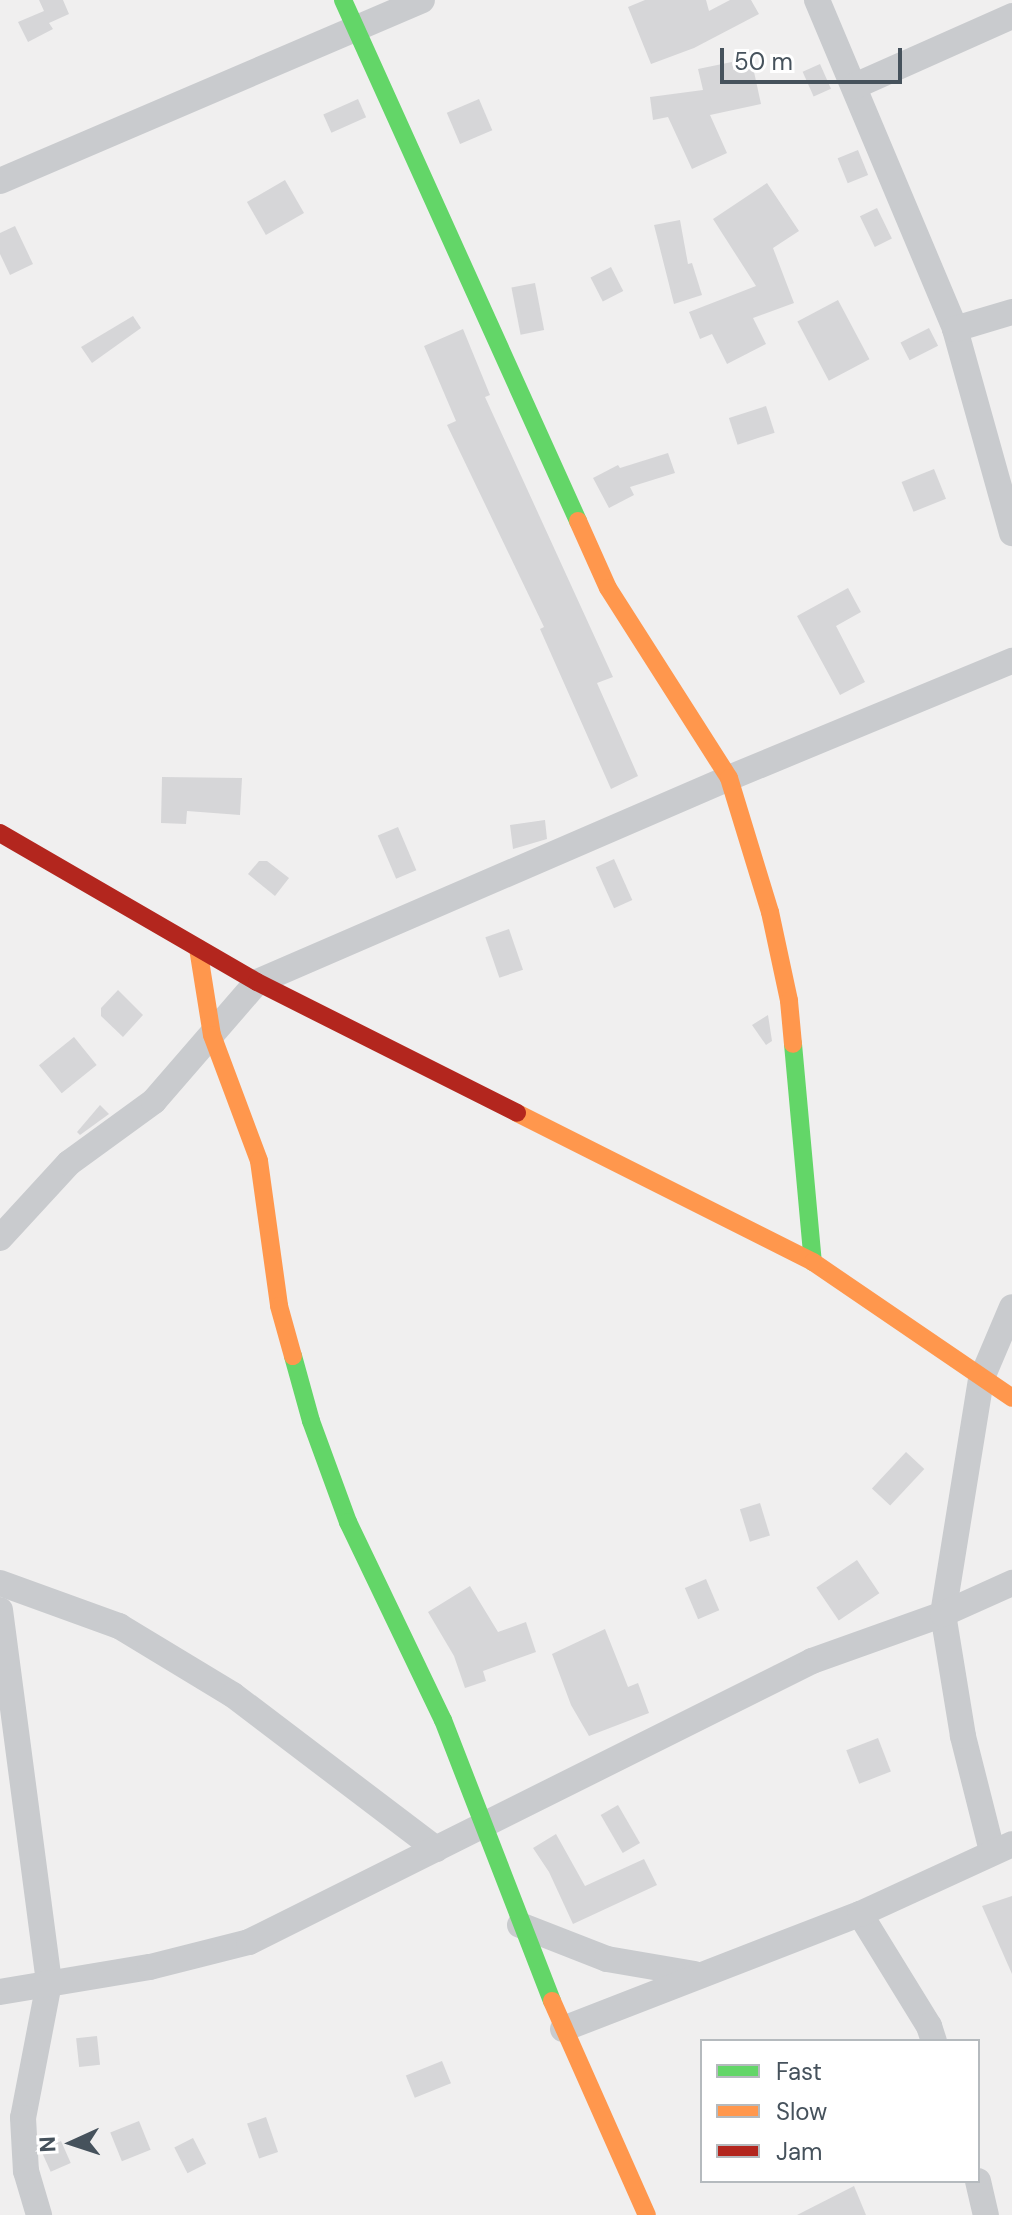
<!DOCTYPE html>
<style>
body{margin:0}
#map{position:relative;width:1012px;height:2215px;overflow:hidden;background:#f0efef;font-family:"DM Sans",sans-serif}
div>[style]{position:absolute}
.building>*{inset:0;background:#d6d6d8;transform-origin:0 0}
.street>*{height:26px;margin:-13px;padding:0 13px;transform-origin:13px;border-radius:13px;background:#c9cbce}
.fast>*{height:18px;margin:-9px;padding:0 9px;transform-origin:9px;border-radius:9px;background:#63d668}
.slow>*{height:18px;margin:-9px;padding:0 9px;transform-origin:9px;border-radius:9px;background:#ff974d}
.jam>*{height:18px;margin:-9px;padding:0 9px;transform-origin:9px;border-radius:9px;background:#b3261e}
span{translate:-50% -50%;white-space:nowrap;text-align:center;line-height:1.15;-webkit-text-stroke:6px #fff;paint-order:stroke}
.legend{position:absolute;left:700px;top:2039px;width:280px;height:144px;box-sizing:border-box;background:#fff;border:2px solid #b5babe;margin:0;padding:10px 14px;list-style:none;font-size:24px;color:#46525c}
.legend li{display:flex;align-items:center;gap:16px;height:40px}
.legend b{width:40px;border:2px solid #b5babe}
.north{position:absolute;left:32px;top:2103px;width:80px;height:80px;-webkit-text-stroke:6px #fff;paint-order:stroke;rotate:267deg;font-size:22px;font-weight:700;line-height:32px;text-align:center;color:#46525c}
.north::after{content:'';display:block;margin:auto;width:28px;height:36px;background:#46525c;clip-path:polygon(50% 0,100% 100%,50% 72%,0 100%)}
.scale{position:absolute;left:720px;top:48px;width:182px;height:36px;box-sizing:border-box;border:4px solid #46525c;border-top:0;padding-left:10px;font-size:24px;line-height:28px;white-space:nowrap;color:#46525c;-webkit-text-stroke:6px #fff;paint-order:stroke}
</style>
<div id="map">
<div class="building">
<i style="clip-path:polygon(39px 0,63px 0,69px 14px,49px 23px,53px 29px,28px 42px,18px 22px,44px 11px)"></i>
<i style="clip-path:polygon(645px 0,706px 0,709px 11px,730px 0,751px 0,759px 14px,694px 48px,651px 64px,628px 7px)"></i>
<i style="clip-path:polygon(751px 58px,761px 104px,710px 115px,727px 153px,692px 169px,668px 117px,653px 120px,650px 97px,703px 90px,698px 69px)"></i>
<i style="left:820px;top:64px;width:27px;height:19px;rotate:66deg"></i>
<i style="left:358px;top:99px;width:20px;height:38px;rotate:66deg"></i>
<i style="left:479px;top:99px;width:34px;height:35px;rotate:67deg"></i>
<i style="left:858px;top:150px;width:27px;height:22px;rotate:68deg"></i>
<i style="left:285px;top:180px;width:38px;height:44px;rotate:60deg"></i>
<i style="clip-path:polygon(767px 183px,799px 231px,773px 248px,794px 303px,753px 318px,766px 344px,727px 364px,712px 334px,700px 339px,689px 312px,756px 286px,713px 219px)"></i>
<i style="left:877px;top:208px;width:34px;height:19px;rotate:64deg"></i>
<i style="clip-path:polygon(680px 220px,688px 264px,692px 263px,702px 295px,674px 304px,654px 225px)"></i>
<i style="clip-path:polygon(15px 226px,33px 264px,10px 275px,0 254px,0 233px)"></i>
<i style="left:611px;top:267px;width:27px;height:23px;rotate:63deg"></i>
<i style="left:535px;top:283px;width:48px;height:24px;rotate:79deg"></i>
<i style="left:838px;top:300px;width:67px;height:46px;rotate:62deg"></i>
<i style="clip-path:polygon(133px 316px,141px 328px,92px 363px,81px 347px)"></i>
<i style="left:929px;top:328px;width:20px;height:32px;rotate:63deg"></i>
<i style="clip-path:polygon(463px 329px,490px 395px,485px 397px,613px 677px,597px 683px,638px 776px,611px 789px,540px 629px,544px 627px,447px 425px,456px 421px,424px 346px)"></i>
<i style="left:766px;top:406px;width:28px;height:39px;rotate:72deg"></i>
<i style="clip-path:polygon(668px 453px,675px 473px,630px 487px,634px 495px,609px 508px,593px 478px,618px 465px,620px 468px)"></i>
<i style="left:934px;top:469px;width:32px;height:35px;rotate:68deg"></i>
<i style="clip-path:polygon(848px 588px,861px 612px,836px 626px,865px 682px,840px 695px,797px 616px)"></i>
<i style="clip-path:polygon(162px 777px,242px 778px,240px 815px,187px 811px,186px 824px,161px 823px)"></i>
<i style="clip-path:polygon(545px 820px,547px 839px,513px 849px,510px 825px)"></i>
<i style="left:398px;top:827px;width:47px;height:22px;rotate:67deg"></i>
<i style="left:614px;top:859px;width:45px;height:20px;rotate:66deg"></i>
<i style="clip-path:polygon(259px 861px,267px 861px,289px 878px,275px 896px,248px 874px)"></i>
<i style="left:509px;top:929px;width:43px;height:25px;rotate:71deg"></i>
<i style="clip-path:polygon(118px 990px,143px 1015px,123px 1037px,101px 1016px,101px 1008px)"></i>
<i style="clip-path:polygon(768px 1015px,772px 1041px,766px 1045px,752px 1025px)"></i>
<i style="left:74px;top:1037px;width:36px;height:45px;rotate:51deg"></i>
<i style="clip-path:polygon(100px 1105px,109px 1114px,80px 1135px,77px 1132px)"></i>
<i style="left:906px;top:1452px;width:25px;height:50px;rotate:43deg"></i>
<i style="left:760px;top:1503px;width:34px;height:21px;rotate:73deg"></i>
<i style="left:857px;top:1560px;width:40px;height:49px;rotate:56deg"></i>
<i style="left:706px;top:1579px;width:34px;height:23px;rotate:67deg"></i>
<i style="clip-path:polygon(470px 1586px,498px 1632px,526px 1622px,536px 1652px,483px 1671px,486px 1681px,465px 1688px,454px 1656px,428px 1612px)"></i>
<i style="clip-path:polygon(605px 1629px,628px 1687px,638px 1683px,649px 1713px,589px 1736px,571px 1705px,552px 1654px)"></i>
<i style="left:878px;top:1738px;width:36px;height:34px;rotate:69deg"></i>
<i style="left:618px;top:1805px;width:44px;height:20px;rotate:60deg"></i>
<i style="clip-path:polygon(556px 1834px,585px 1886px,644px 1859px,657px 1885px,573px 1924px,549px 1872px,533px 1848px)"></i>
<i style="clip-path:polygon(1012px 1896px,1012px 1974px,982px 1906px)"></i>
<i style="left:97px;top:2036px;width:29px;height:21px;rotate:84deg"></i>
<i style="left:442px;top:2061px;width:24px;height:39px;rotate:68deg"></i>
<i style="left:266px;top:2117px;width:37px;height:20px;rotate:71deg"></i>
<i style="left:139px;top:2121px;width:31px;height:31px;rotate:68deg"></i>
<i style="left:193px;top:2138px;width:29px;height:21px;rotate:63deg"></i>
<i style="left:61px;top:2141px;width:24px;height:22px;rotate:66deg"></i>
<i style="clip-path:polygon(854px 2186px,866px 2215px,797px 2215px)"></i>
</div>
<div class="street">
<i style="left:817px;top:0;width:357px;rotate:67.2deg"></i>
<i style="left:955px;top:329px;width:212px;rotate:74.4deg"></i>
<i style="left:855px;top:86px;width:172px;rotate:-24deg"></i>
<i style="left:0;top:181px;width:459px;rotate:-23.2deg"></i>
<i style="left:955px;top:329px;width:59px;rotate:-16.6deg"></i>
<i style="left:0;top:1238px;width:102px;rotate:-47.4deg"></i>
<i style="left:69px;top:1163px;width:105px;rotate:-36.1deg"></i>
<i style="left:154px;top:1101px;width:157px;rotate:-49.1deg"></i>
<i style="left:257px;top:982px;width:514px;rotate:-23.37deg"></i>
<i style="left:729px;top:778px;width:306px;rotate:-22.5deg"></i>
<i style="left:0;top:1583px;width:127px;rotate:19.9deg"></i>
<i style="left:119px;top:1626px;width:133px;rotate:31.2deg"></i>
<i style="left:233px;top:1695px;width:255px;rotate:37.2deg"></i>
<i style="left:0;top:1610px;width:376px;rotate:82.5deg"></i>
<i style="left:49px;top:1983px;width:137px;rotate:100.9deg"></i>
<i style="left:23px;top:2118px;width:53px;rotate:86.8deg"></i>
<i style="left:26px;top:2171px;width:46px;rotate:73.5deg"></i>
<i style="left:992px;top:1851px;width:119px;rotate:-104.2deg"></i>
<i style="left:963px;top:1736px;width:124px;rotate:-99.3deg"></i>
<i style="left:943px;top:1614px;width:237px;rotate:-80.8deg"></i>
<i style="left:981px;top:1380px;width:79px;rotate:-67deg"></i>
<i style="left:860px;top:1914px;width:132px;rotate:58.4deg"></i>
<i style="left:929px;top:2026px;width:16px;rotate:72deg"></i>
<i style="left:520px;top:1925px;width:93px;rotate:21.3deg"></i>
<i style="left:607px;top:1959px;width:89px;rotate:9.7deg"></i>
<i style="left:0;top:1992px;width:152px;rotate:-9.5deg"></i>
<i style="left:150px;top:1967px;width:102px;rotate:-14.2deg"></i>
<i style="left:249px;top:1942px;width:629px;rotate:-26.52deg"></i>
<i style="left:812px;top:1661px;width:139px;rotate:-19.7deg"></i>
<i style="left:943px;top:1614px;width:76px;rotate:-24.2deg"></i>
<i style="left:563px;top:2029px;width:318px;rotate:-21.2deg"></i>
<i style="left:860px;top:1914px;width:167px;rotate:-24.7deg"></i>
<i style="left:978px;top:2181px;width:35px;rotate:77deg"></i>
</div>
<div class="fast">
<i style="left:343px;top:0;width:572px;rotate:65.72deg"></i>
<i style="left:793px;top:1044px;width:219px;rotate:84.8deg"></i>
<i style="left:293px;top:1356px;width:67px;rotate:74.5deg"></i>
<i style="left:311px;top:1421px;width:108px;rotate:69.9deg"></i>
<i style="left:348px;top:1522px;width:220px;rotate:64.4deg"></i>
<i style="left:443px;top:1720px;width:301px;rotate:68.8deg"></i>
</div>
<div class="slow">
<i style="left:578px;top:521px;width:73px;rotate:65.9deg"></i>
<i style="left:608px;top:588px;width:225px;rotate:57.5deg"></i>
<i style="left:729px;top:778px;width:140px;rotate:73deg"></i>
<i style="left:770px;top:912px;width:91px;rotate:77.9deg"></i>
<i style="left:789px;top:1001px;width:43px;rotate:84.7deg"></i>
<i style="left:198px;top:948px;width:88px;rotate:80.9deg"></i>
<i style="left:212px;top:1035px;width:134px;rotate:69.5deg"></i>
<i style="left:259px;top:1161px;width:146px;rotate:82.1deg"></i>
<i style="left:279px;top:1306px;width:52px;rotate:74.4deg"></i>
<i style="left:517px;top:1113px;width:331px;rotate:26.7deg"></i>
<i style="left:813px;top:1262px;width:241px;rotate:34.3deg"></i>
<i style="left:552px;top:2001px;width:234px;rotate:66.1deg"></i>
</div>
<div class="jam">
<i style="left:0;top:833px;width:297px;rotate:30.1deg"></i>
<i style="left:257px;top:982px;width:291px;rotate:26.7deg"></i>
</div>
<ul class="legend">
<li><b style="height:10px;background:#63d668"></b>Fast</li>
<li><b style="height:10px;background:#ff974d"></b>Slow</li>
<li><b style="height:10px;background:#b3261e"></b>Jam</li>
</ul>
<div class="north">N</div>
<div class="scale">50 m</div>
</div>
